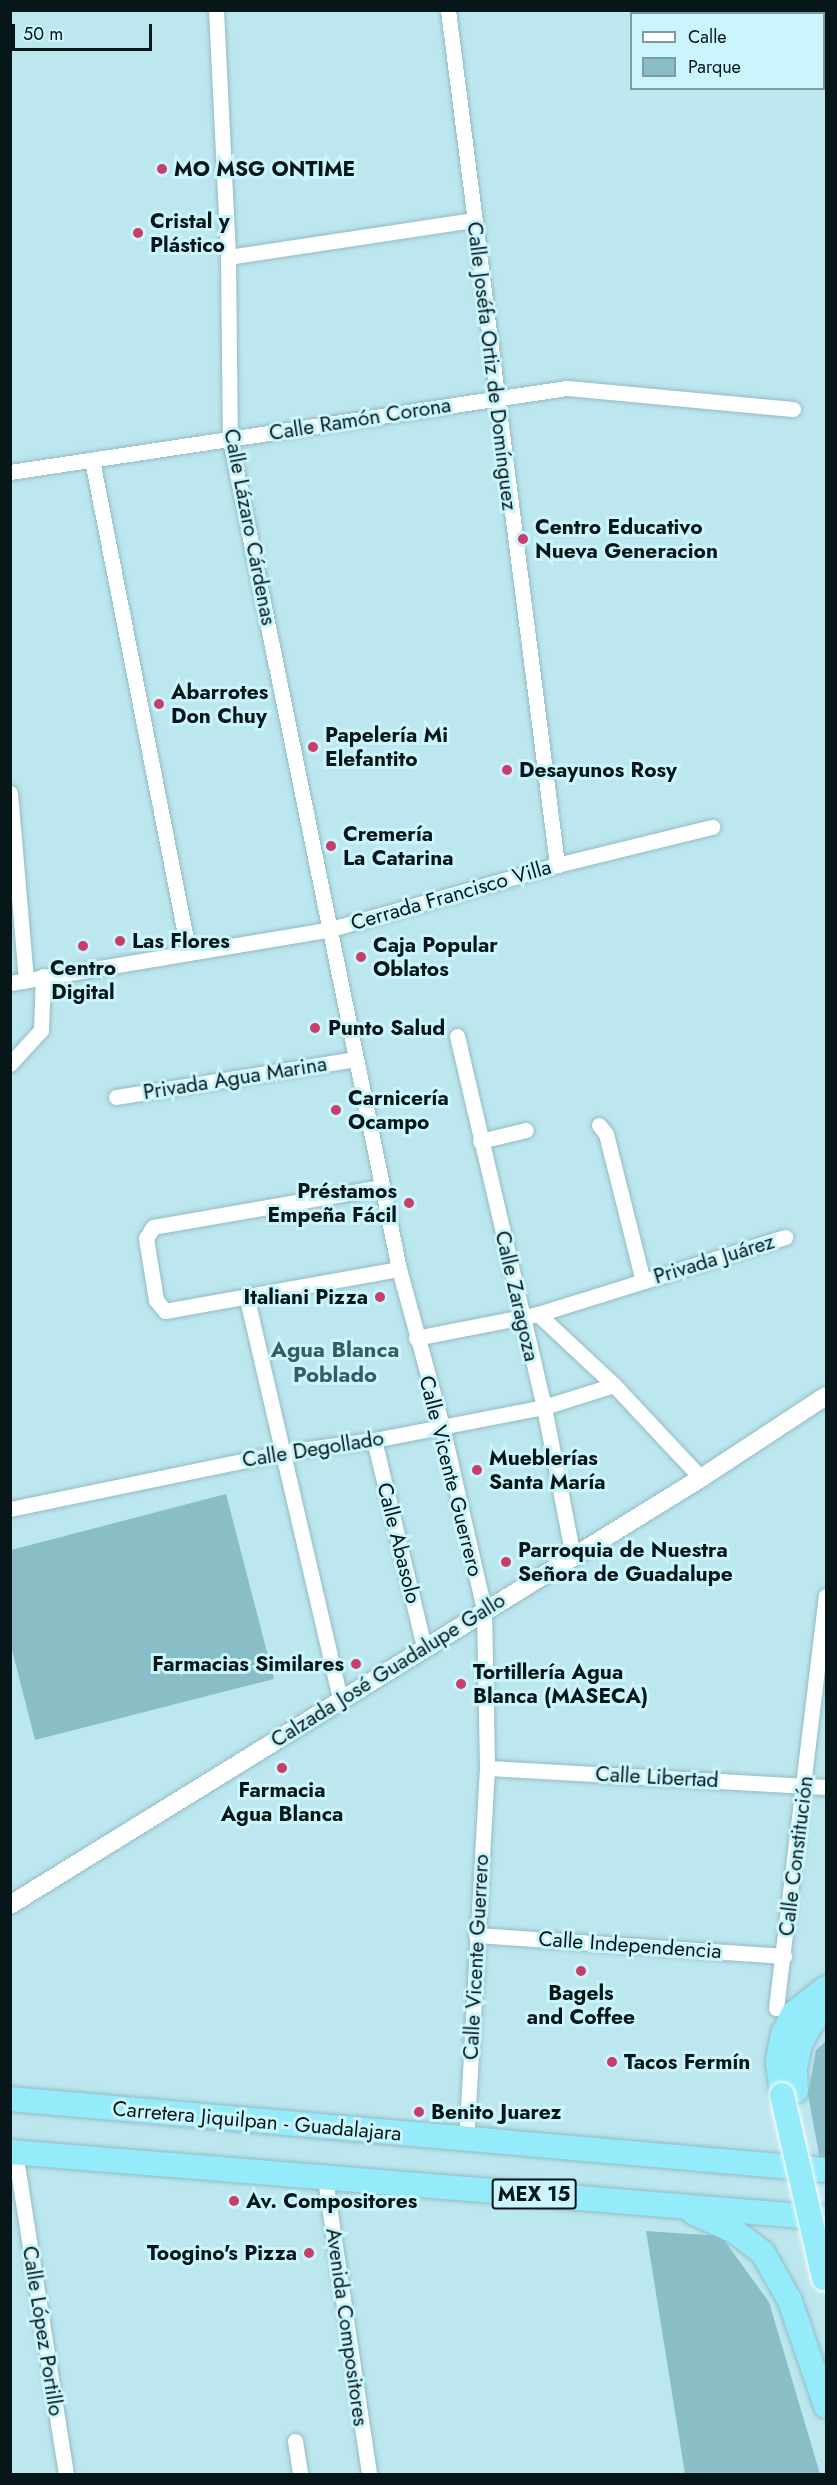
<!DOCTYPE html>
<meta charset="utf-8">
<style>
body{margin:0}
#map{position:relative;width:837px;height:2485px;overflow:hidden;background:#bde7ef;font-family:Jost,sans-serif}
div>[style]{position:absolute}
.green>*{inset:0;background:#89bec7}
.roads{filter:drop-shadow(0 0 2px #93bcc3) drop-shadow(0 0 2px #93bcc3)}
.minor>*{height:15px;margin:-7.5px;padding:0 7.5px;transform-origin:7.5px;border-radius:7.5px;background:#fff}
.tertiary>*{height:18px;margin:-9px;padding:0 9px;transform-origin:9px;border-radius:9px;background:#fff}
.trunk>*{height:24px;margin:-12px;padding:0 12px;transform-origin:12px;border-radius:12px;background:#94ebfa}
.bridges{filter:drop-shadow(0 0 2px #fff) drop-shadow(0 0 2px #fff)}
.trunk-bridge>*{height:24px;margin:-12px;padding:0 12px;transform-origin:12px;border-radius:12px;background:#94ebfa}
.dots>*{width:16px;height:16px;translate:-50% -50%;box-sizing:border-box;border:3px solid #caf5fc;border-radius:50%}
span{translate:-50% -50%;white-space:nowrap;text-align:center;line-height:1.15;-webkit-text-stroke:6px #caf5fc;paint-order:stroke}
.shield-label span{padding:2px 4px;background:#caf5fc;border:2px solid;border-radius:4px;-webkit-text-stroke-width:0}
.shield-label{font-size:20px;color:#071719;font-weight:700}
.poi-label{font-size:21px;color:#071719;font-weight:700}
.left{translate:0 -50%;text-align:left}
.right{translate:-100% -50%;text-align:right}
.street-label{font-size:21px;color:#071719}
.neighbourhood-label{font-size:22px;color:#375d64;font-weight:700}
.frame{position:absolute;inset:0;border:12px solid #071719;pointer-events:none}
.legend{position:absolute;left:630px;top:12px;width:195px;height:78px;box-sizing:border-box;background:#caf5fc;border:2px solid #7c9ca1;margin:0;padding:8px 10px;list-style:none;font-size:18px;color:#071719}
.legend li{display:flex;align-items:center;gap:12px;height:30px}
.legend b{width:30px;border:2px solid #7c9ca1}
.scale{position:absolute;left:12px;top:24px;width:140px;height:27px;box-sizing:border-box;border:3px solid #071719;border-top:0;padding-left:8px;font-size:18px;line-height:21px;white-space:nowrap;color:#071719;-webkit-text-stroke:4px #caf5fc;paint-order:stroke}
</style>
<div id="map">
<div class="green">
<i style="clip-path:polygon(226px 1494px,274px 1679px,35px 1740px,11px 1646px,11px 1550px)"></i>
<i style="clip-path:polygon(826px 2041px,826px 2163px,821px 2165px,808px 2095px,816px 2050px)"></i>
<i style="clip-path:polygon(646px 2231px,721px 2236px,769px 2302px,820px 2474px,685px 2474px)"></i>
</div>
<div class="roads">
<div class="minor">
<i style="left:216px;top:10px;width:247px;rotate:87.2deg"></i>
<i style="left:228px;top:257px;width:183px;rotate:89.4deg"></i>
<i style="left:230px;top:440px;width:846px;rotate:78.48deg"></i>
<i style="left:399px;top:1269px;width:163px;rotate:74.7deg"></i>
<i style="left:442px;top:1426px;width:189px;rotate:77.1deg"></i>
<i style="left:484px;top:1610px;width:158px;rotate:88.9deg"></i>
<i style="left:487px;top:1768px;width:372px;rotate:93.2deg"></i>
<i style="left:448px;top:10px;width:862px;rotate:82.73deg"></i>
<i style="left:228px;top:257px;width:248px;rotate:-8.6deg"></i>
<i style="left:92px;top:460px;width:499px;rotate:78.9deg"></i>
<i style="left:10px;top:472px;width:563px;rotate:-8.58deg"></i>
<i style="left:567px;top:388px;width:227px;rotate:5.3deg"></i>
<i style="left:10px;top:793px;width:188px;rotate:85.1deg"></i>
<i style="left:10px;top:983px;width:326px;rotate:-9.5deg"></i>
<i style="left:331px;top:929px;width:235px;rotate:-15.8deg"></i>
<i style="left:557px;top:865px;width:160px;rotate:-13.8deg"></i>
<i style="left:457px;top:1036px;width:381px;rotate:76.8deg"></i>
<i style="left:544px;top:1407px;width:152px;rotate:79deg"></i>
<i style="left:10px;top:1064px;width:46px;rotate:-47.6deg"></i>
<i style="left:41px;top:1030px;width:54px;rotate:-87.9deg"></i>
<i style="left:116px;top:1097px;width:242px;rotate:-9deg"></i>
<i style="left:599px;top:1125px;width:11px;rotate:52deg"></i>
<i style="left:606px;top:1134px;width:152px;rotate:75.9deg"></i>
<i style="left:480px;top:1141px;width:47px;rotate:-13.4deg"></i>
<i style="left:382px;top:1187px;width:232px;rotate:170.1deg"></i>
<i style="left:153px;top:1227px;width:13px;rotate:122deg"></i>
<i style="left:146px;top:1238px;width:63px;rotate:80.8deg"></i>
<i style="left:156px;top:1300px;width:14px;rotate:51deg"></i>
<i style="left:165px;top:1311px;width:238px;rotate:-10.2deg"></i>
<i style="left:247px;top:1299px;width:411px;rotate:76.9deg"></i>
<i style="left:538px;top:1314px;width:104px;rotate:43.1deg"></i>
<i style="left:614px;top:1385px;width:127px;rotate:46.9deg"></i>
<i style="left:416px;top:1338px;width:124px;rotate:-11.1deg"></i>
<i style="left:538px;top:1314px;width:259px;rotate:-17.3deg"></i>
<i style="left:374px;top:1440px;width:213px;rotate:76.4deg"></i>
<i style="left:10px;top:1509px;width:281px;rotate:-11.7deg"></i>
<i style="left:285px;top:1452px;width:90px;rotate:-7.7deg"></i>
<i style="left:374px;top:1440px;width:173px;rotate:-11deg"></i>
<i style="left:544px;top:1407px;width:73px;rotate:-17.4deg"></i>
<i style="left:487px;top:1768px;width:340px;rotate:3.2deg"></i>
<i style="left:476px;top:1935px;width:309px;rotate:3.9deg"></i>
<i style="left:776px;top:2008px;width:415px;rotate:-83.1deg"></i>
<i style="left:15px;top:2152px;width:326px;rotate:81deg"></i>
<i style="left:325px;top:2179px;width:298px;rotate:81.5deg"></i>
<i style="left:295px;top:2441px;width:33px;rotate:81deg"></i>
</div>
<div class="tertiary">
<i style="left:10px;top:1905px;width:812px;rotate:-31.71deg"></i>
<i style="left:701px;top:1478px;width:149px;rotate:-33.3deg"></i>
</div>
<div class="trunk">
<i style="left:796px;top:2091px;width:22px;rotate:-93deg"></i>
<i style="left:795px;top:2069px;width:25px;rotate:-79deg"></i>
<i style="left:800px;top:2044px;width:25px;rotate:-61deg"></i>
<i style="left:812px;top:2022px;width:18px;rotate:-41deg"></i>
<i style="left:782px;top:2095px;width:35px;rotate:-97deg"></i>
<i style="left:778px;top:2060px;width:26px;rotate:-79deg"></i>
<i style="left:783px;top:2034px;width:22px;rotate:-63deg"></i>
<i style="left:793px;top:2014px;width:42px;rotate:-38.2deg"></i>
<i style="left:10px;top:2099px;width:819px;rotate:4.97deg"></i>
<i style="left:10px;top:2152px;width:819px;rotate:4.62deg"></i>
<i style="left:694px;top:2213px;width:44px;rotate:24.2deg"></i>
<i style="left:734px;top:2231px;width:36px;rotate:37deg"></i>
<i style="left:763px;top:2253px;width:55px;rotate:60.6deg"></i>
<i style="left:790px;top:2301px;width:111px;rotate:71.1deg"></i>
</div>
</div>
<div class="bridges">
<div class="trunk-bridge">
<i style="left:782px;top:2095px;width:188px;rotate:77.1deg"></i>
</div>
</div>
<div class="dots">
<i style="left:162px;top:169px;background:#c93d6c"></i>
<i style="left:138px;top:233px;background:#c93d6c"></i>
<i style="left:523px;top:539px;background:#c93d6c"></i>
<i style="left:159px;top:704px;background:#c93d6c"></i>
<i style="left:313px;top:747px;background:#c93d6c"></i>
<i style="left:507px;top:770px;background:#c93d6c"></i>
<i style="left:331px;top:846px;background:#c93d6c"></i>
<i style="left:120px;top:941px;background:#c93d6c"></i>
<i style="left:83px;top:946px;background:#c93d6c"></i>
<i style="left:361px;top:957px;background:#c93d6c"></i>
<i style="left:315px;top:1028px;background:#c93d6c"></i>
<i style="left:336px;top:1110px;background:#c93d6c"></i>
<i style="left:409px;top:1203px;background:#c93d6c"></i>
<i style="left:380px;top:1297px;background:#c93d6c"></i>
<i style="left:477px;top:1470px;background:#c93d6c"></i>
<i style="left:506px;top:1562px;background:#c93d6c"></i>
<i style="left:356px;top:1664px;background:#c93d6c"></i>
<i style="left:461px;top:1684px;background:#c93d6c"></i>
<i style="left:282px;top:1768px;background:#c93d6c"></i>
<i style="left:581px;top:1971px;background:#c93d6c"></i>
<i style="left:612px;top:2062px;background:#c93d6c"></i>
<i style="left:419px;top:2112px;background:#c93d6c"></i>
<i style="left:234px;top:2201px;background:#c93d6c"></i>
<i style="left:309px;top:2253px;background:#c93d6c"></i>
</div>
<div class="shield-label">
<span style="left:534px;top:2194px">MEX 15</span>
</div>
<div class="poi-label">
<span class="left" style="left:174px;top:169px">MO MSG ONTIME</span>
<span class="left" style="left:150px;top:233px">Cristal y<br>Plástico</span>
<span class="left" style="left:535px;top:539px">Centro Educativo<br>Nueva Generacion</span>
<span class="left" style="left:171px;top:704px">Abarrotes<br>Don Chuy</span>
<span class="left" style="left:325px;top:747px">Papelería Mi<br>Elefantito</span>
<span class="left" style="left:519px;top:770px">Desayunos Rosy</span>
<span class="left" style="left:343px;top:846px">Cremería<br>La Catarina</span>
<span class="left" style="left:132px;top:941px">Las Flores</span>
<span class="left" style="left:373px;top:957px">Caja Popular<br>Oblatos</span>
<span style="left:83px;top:980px">Centro<br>Digital</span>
<span class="left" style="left:328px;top:1028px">Punto Salud</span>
<span class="left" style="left:348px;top:1110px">Carnicería<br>Ocampo</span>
<span class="right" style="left:397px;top:1203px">Préstamos<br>Empeña Fácil</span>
<span class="right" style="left:368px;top:1297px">Italiani Pizza</span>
<span class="left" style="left:489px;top:1470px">Mueblerías<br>Santa María</span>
<span class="left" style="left:518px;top:1562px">Parroquia de Nuestra<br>Señora de Guadalupe</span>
<span class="right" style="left:344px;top:1664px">Farmacias Similares</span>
<span class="left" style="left:473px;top:1684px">Tortillería Agua<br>Blanca (MASECA)</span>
<span style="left:282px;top:1802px">Farmacia<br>Agua Blanca</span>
<span style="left:581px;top:2005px">Bagels<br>and Coffee</span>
<span class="left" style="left:624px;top:2062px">Tacos Fermín</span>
<span class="left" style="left:431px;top:2112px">Benito Juarez</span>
<span class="left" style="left:246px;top:2201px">Av. Compositores</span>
<span class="right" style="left:297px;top:2253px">Toogino's Pizza</span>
</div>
<div class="street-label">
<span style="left:492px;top:366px;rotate:83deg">Calle Joséfa Ortiz de Domínguez</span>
<span style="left:360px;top:419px;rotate:-9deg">Calle Ramón Corona</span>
<span style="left:250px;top:527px;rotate:79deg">Calle Lázaro Cárdenas</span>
<span style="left:451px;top:895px;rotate:-16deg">Cerrada Francisco Villa</span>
<span style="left:235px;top:1078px;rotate:-9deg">Privada Agua Marina</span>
<span style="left:714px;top:1259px;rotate:-17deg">Privada Juárez</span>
<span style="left:517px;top:1296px;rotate:77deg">Calle Zaragoza</span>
<span style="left:313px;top:1449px;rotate:-9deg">Calle Degollado</span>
<span style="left:451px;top:1476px;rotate:76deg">Calle Vicente Guerrero</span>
<span style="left:399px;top:1543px;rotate:76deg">Calle Abasolo</span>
<span style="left:388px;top:1670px;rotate:-32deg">Calzada José Guadalupe Gallo</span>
<span style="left:657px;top:1777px;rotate:3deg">Calle Libertad</span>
<span style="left:796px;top:1856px;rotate:-83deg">Calle Constitución</span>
<span style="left:630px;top:1945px;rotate:4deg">Calle Independencia</span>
<span style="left:476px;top:1957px;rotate:-87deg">Calle Vicente Guerrero</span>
<span style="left:257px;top:2121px;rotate:5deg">Carretera Jiquilpan - Guadalajara</span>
<span style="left:347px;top:2327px;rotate:82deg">Avenida Compositores</span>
<span style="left:43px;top:2331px;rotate:81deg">Calle López Portillo</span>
</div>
<div class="neighbourhood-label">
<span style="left:335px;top:1362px">Agua Blanca<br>Poblado</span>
</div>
<div class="frame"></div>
<ul class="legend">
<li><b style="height:8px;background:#fff"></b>Calle</li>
<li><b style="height:16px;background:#89bec7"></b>Parque</li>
</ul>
<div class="scale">50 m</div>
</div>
